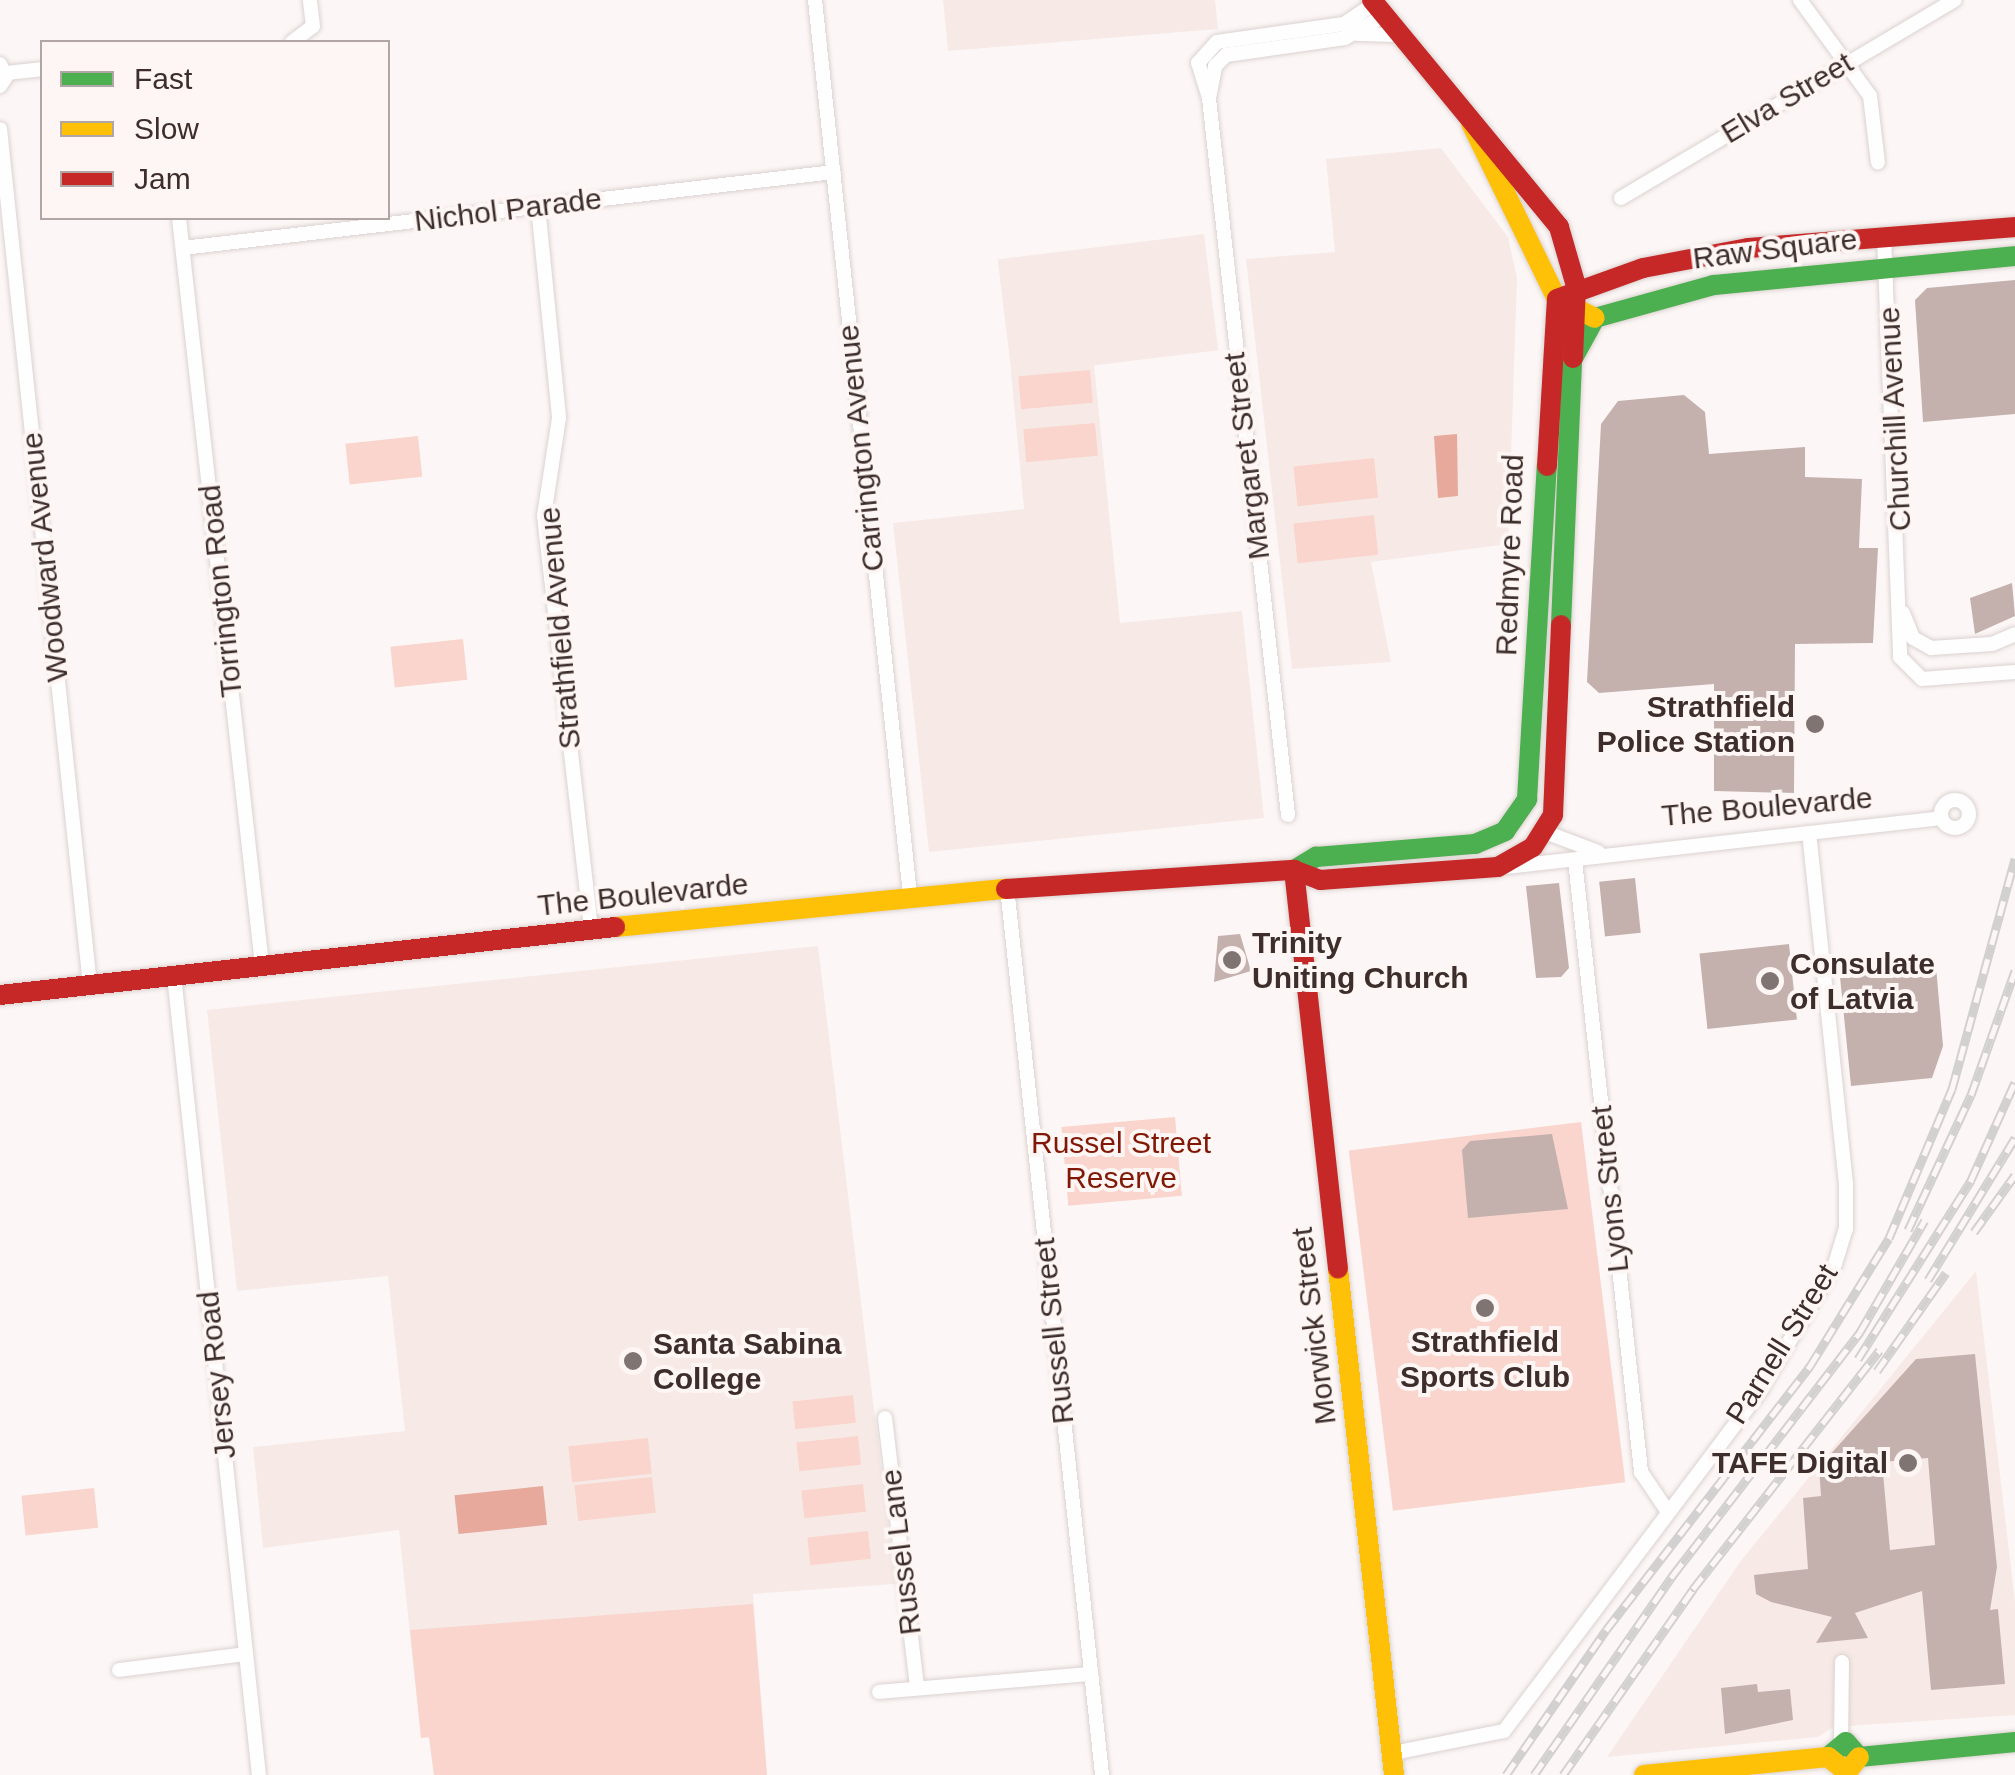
<!DOCTYPE html>
<style>
body{margin:0}
#map{position:relative;width:2015px;height:1775px;overflow:hidden;background:#fcf7f6;font-family:Helvetica,sans-serif}
div>[style]{position:absolute}
.built>*{inset:0;background:#f7eae6;transform-origin:0 0}
.green>*{inset:0;background:#f9d5cd;transform-origin:0 0}
.water>*{inset:0;background:#e6a99c;transform-origin:0 0}
.building>*{inset:0;background:#c4b1ae;transform-origin:0 0}
.roads{filter:drop-shadow(0 0 2px #dbd2d0) drop-shadow(0 0 2px #dbd2d0)}
.street>*{height:14px;margin:-7px;padding:0 7px;transform-origin:7px;border-radius:7px;background:#fffefe}
.street>.ring{margin:-7px;padding:0;box-sizing:content-box;background:none;border:14px solid #fffefe;border-radius:50%}
.fast>*{height:20px;margin:-10px;padding:0 10px;transform-origin:10px;border-radius:10px;background:#4caf50}
.slow>*{height:20px;margin:-10px;padding:0 10px;transform-origin:10px;border-radius:10px;background:#ffc107}
.jam>*{height:20px;margin:-10px;padding:0 10px;transform-origin:10px;border-radius:10px;background:#c62828}
.rail>*{height:9px;margin-top:-4.5px;transform-origin:0;background:repeating-linear-gradient(90deg,#fef6f4 0 15px,#d2d0d0 0 30px);box-sizing:border-box;border-block:2px solid #d2d0d0}
.dots>*{width:28px;height:28px;translate:-50% -50%;box-sizing:border-box;border:5px solid #fef6f4;border-radius:50%}
span{translate:-50% -50%;white-space:nowrap;text-align:center;line-height:1.15;-webkit-text-stroke:8px #fef6f4;paint-order:stroke}
.street-label{font-size:30px;color:#3d2e2b}
.poi-label{font-size:30px;color:#3d2e2b;font-weight:700}
.right{translate:-100% -50%;text-align:right}
.left{translate:0 -50%;text-align:left}
.park-label{font-size:30px;color:#801805}
.legend{position:absolute;left:40px;top:40px;width:350px;height:180px;box-sizing:border-box;background:#fef6f4;border:2px solid #b1a6a4;margin:0;padding:12px 18px;list-style:none;font-size:30px;color:#3d2e2b}
.legend li{display:flex;align-items:center;gap:20px;height:50px}
.legend b{width:50px;border:2px solid #b1a6a4}
</style>
<div id="map">
<div class="built">
<i style="clip-path:polygon(943px 0,1215px 0,1218px 29px,948px 51px)"></i>
<i style="clip-path:polygon(1441px 148px,1508px 237px,1517px 278px,1508px 544px,1371px 562px,1391px 662px,1292px 669px,1246px 259px,1335px 252px,1326px 159px)"></i>
<i style="left:1204px;top:234px;width:117px;height:208px;rotate:83deg"></i>
<i style="clip-path:polygon(1094px 364px,1120px 623px,1242px 611px,1264px 818px,929px 852px,893px 523px,1024px 509px,1011px 372px)"></i>
<i style="clip-path:polygon(818px 946px,895px 1584px,753px 1594px,767px 1775px,434px 1775px,429px 1737px,421px 1738px,399px 1530px,263px 1548px,253px 1447px,405px 1431px,388px 1276px,237px 1291px,207px 1010px)"></i>
<i style="clip-path:polygon(1976px 1271px,2015px 1602px,2015px 1715px,1833px 1727px,1818px 1737px,1607px 1757px,1740px 1562px)"></i>
</div>
<div class="green">
<i style="left:1090px;top:370px;width:33px;height:72px;rotate:85deg"></i>
<i style="left:1095px;top:423px;width:33px;height:72px;rotate:85deg"></i>
<i style="left:418px;top:436px;width:41px;height:73px;rotate:84deg"></i>
<i style="left:1374px;top:458px;width:40px;height:81px;rotate:84deg"></i>
<i style="left:1374px;top:515px;width:40px;height:81px;rotate:84deg"></i>
<i style="left:463px;top:639px;width:41px;height:73px;rotate:84deg"></i>
<i style="left:1175px;top:1117px;width:79px;height:114px;rotate:85deg"></i>
<i style="left:1581px;top:1122px;width:363px;height:234px;rotate:83deg"></i>
<i style="left:853px;top:1395px;width:28px;height:61px;rotate:84deg"></i>
<i style="left:858px;top:1436px;width:29px;height:62px;rotate:84deg"></i>
<i style="left:648px;top:1438px;width:36px;height:80px;rotate:84deg"></i>
<i style="left:652px;top:1477px;width:36px;height:78px;rotate:84deg"></i>
<i style="left:863px;top:1484px;width:28px;height:62px;rotate:84deg"></i>
<i style="left:94px;top:1488px;width:40px;height:73px;rotate:84deg"></i>
<i style="left:868px;top:1531px;width:28px;height:61px;rotate:84deg"></i>
<i style="clip-path:polygon(753px 1604px,767px 1775px,434px 1775px,429px 1737px,421px 1738px,410px 1630px)"></i>
</div>
<div class="water">
<i style="clip-path:polygon(1457px 434px,1458px 496px,1438px 498px,1434px 436px)"></i>
<i style="left:543px;top:1486px;width:39px;height:89px;rotate:84deg"></i>
</div>
<div class="building">
<i style="clip-path:polygon(2015px 280px,2015px 414px,1923px 422px,1915px 300px,1927px 288px)"></i>
<i style="clip-path:polygon(1684px 395px,1705px 412px,1709px 454px,1805px 447px,1805px 477px,1862px 479px,1859px 548px,1878px 548px,1873px 643px,1795px 644px,1794px 793px,1714px 791px,1714px 684px,1599px 693px,1587px 682px,1601px 424px,1618px 401px)"></i>
<i style="clip-path:polygon(2012px 583px,2015px 616px,1975px 634px,1970px 598px)"></i>
<i style="left:1635px;top:878px;width:55px;height:36px;rotate:84deg"></i>
<i style="clip-path:polygon(1559px 883px,1569px 968px,1561px 977px,1536px 978px,1526px 886px)"></i>
<i style="clip-path:polygon(1240px 934px,1251px 971px,1214px 982px,1218px 936px)"></i>
<i style="left:1789px;top:944px;width:76px;height:90px;rotate:84deg"></i>
<i style="clip-path:polygon(1936px 967px,1943px 1046px,1932px 1078px,1851px 1086px,1840px 977px)"></i>
<i style="clip-path:polygon(1552px 1134px,1568px 1209px,1468px 1218px,1462px 1150px,1470px 1141px)"></i>
<i style="clip-path:polygon(evenodd,1975px 1354px,1997px 1567px,1990px 1610px,1998px 1609px,2005px 1684px,1931px 1690px,1922px 1591px,1855px 1613px,1868px 1638px,1816px 1643px,1832px 1617px,1771px 1602px,1756px 1594px,1754px 1575px,1808px 1569px,1803px 1498px,1821px 1496px,1819px 1467px,1916px 1359px,1975px 1354px,1928px 1458px,1935px 1545px,1890px 1550px,1882px 1462px,1928px 1458px)"></i>
<i style="clip-path:polygon(1757px 1684px,1758px 1692px,1790px 1689px,1793px 1720px,1725px 1734px,1721px 1688px)"></i>
</div>
<div class="roads">
<div class="street">
<i style="left:815px;top:0;width:900px;rotate:83.94deg"></i>
<i style="left:1800px;top:0;width:119px;rotate:53.9deg"></i>
<i style="left:1870px;top:96px;width:67px;rotate:83.2deg"></i>
<i style="left:1357px;top:34px;width:44px;rotate:1.3deg"></i>
<i style="left:292px;top:42px;width:26px;rotate:-37deg"></i>
<i style="left:313px;top:26px;width:26px;rotate:-97deg"></i>
<i style="left:0;top:64px;width:14px;rotate:65deg"></i>
<i style="left:6px;top:77px;width:11px;rotate:124deg"></i>
<i style="left:6px;top:73px;width:36px;rotate:-6deg"></i>
<i style="left:1209px;top:98px;width:33px;rotate:-79deg"></i>
<i style="left:1215px;top:66px;width:16px;rotate:-45deg"></i>
<i style="left:1226px;top:55px;width:120px;rotate:-8.1deg"></i>
<i style="left:1345px;top:38px;width:46px;rotate:-29.9deg"></i>
<i style="left:0;top:129px;width:861px;rotate:84deg"></i>
<i style="left:1621px;top:198px;width:388px;rotate:-30.7deg"></i>
<i style="left:538px;top:206px;width:213px;rotate:84.3deg"></i>
<i style="left:559px;top:418px;width:99px;rotate:98.7deg"></i>
<i style="left:544px;top:516px;width:418px;rotate:83.5deg"></i>
<i style="left:179px;top:218px;width:752px;rotate:83.66deg"></i>
<i style="left:1884px;top:236px;width:421px;rotate:87.8deg"></i>
<i style="left:1900px;top:657px;width:31px;rotate:45deg"></i>
<i style="left:1922px;top:679px;width:93px;rotate:-4.3deg"></i>
<i style="left:183px;top:248px;width:655px;rotate:-6.66deg"></i>
<i style="left:1903px;top:613px;width:27px;rotate:68deg"></i>
<i style="left:1913px;top:638px;width:21px;rotate:29deg"></i>
<i style="left:1931px;top:648px;width:61px;rotate:-3.8deg"></i>
<i style="left:1992px;top:644px;width:25px;rotate:-23deg"></i>
<i class="ring" style="left:1941px;top:800px;width:14px;height:14px"></i>
<i style="left:1288px;top:815px;width:721px;rotate:-96.29deg"></i>
<i style="left:1209px;top:98px;width:37px;rotate:-107deg"></i>
<i style="left:1198px;top:63px;width:28px;rotate:-48deg"></i>
<i style="left:1217px;top:42px;width:128px;rotate:-8.1deg"></i>
<i style="left:1344px;top:24px;width:37px;rotate:-34deg"></i>
<i style="left:1545px;top:832px;width:57px;rotate:20.7deg"></i>
<i style="left:1575px;top:860px;width:616px;rotate:83.84deg"></i>
<i style="left:1641px;top:1472px;width:45px;rotate:56deg"></i>
<i style="left:1506px;top:867px;width:438px;rotate:-6.4deg"></i>
<i style="left:1007px;top:887px;width:893px;rotate:83.89deg"></i>
<i style="left:174px;top:975px;width:805px;rotate:83.94deg"></i>
<i style="left:885px;top:1418px;width:270px;rotate:83.2deg"></i>
<i style="left:119px;top:1670px;width:128px;rotate:-7.2deg"></i>
<i style="left:879px;top:1692px;width:213px;rotate:-4.9deg"></i>
<i style="left:1841px;top:1742px;width:80px;rotate:-89.3deg"></i>
<i style="left:1393px;top:1753px;width:113px;rotate:-11.2deg"></i>
<i style="left:1504px;top:1731px;width:426px;rotate:-53deg"></i>
<i style="left:1760px;top:1391px;width:147px;rotate:-59.4deg"></i>
<i style="left:1835px;top:1264px;width:37px;rotate:-73deg"></i>
<i style="left:1846px;top:1229px;width:45px;rotate:-90deg"></i>
<i style="left:1846px;top:1184px;width:353px;rotate:-96deg"></i>
</div>
<div class="fast">
<i style="left:1561px;top:625px;width:265px;rotate:-87.6deg"></i>
<i style="left:1572px;top:360px;width:48px;rotate:-61.3deg"></i>
<i style="left:1595px;top:318px;width:123px;rotate:-15.5deg"></i>
<i style="left:1714px;top:285px;width:302px;rotate:-5.5deg"></i>
<i style="left:1294px;top:870px;width:26px;rotate:-31deg"></i>
<i style="left:1316px;top:857px;width:160px;rotate:-4.7deg"></i>
<i style="left:1475px;top:844px;width:33px;rotate:-23deg"></i>
<i style="left:1505px;top:831px;width:39px;rotate:-55deg"></i>
<i style="left:1527px;top:799px;width:334px;rotate:-86.6deg"></i>
<i style="left:1828px;top:1757px;width:23px;rotate:-40deg"></i>
<i style="left:1846px;top:1742px;width:20px;rotate:49deg"></i>
<i style="left:1859px;top:1757px;width:157px;rotate:-5.5deg"></i>
</div>
<div class="slow">
<i style="left:1471px;top:123px;width:196px;rotate:64deg"></i>
<i style="left:1557px;top:299px;width:42px;rotate:26.6deg"></i>
<i style="left:615px;top:927px;width:393px;rotate:-5.6deg"></i>
<i style="left:1338px;top:1269px;width:509px;rotate:83.68deg"></i>
<i style="left:1828px;top:1757px;width:24px;rotate:38deg"></i>
<i style="left:1847px;top:1772px;width:19px;rotate:-51deg"></i>
<i style="left:1644px;top:1775px;width:185px;rotate:-5.6deg"></i>
</div>
<div class="jam">
<i style="left:1372px;top:0;width:294px;rotate:50.5deg"></i>
<i style="left:1559px;top:227px;width:61px;rotate:73.9deg"></i>
<i style="left:1576px;top:286px;width:72px;rotate:92.4deg"></i>
<i style="left:1547px;top:466px;width:167px;rotate:-86.6deg"></i>
<i style="left:1557px;top:299px;width:91px;rotate:-19.8deg"></i>
<i style="left:1643px;top:268px;width:108px;rotate:-10.7deg"></i>
<i style="left:1749px;top:248px;width:267px;rotate:-4.5deg"></i>
<i style="left:1294px;top:870px;width:401px;rotate:83.7deg"></i>
<i style="left:1006px;top:889px;width:289px;rotate:-3.8deg"></i>
<i style="left:1294px;top:870px;width:28px;rotate:21deg"></i>
<i style="left:1320px;top:880px;width:178px;rotate:-4.2deg"></i>
<i style="left:1498px;top:867px;width:40px;rotate:-29.7deg"></i>
<i style="left:1533px;top:847px;width:38px;rotate:-58deg"></i>
<i style="left:1553px;top:815px;width:190px;rotate:-87.6deg"></i>
<i style="left:0;top:995px;width:619px;rotate:-6.31deg"></i>
</div>
</div>
<div class="rail">
<i style="left:1908px;top:1230px;width:149px;rotate:-65deg"></i>
<i style="left:1971px;top:1095px;width:132px;rotate:-70.5deg"></i>
<i style="left:1974px;top:1232px;width:70px;rotate:-54.3deg"></i>
<i style="left:1928px;top:1280px;width:167px;rotate:-58.5deg"></i>
<i style="left:1858px;top:1359px;width:212px;rotate:-57.7deg"></i>
<i style="left:1971px;top:1180px;width:107px;rotate:-65.8deg"></i>
<i style="left:1877px;top:1371px;width:120px;rotate:-54.9deg"></i>
<i style="left:1506px;top:1775px;width:176px;rotate:-55.4deg"></i>
<i style="left:1606px;top:1630px;width:334px;rotate:-52.3deg"></i>
<i style="left:1810px;top:1366px;width:150px;rotate:-58.3deg"></i>
<i style="left:1889px;top:1238px;width:162px;rotate:-67.1deg"></i>
<i style="left:1952px;top:1089px;width:239px;rotate:-74.7deg"></i>
<i style="left:1534px;top:1775px;width:244px;rotate:-55.2deg"></i>
<i style="left:1673px;top:1575px;width:307px;rotate:-52.4deg"></i>
<i style="left:1860px;top:1332px;width:129px;rotate:-59.9deg"></i>
<i style="left:1563px;top:1775px;width:227px;rotate:-55deg"></i>
<i style="left:1693px;top:1589px;width:303px;rotate:-52deg"></i>
</div>
<div class="dots">
<i style="left:1815px;top:724px;background:#807472"></i>
<i style="left:1232px;top:960px;background:#807472"></i>
<i style="left:1770px;top:981px;background:#807472"></i>
<i style="left:1485px;top:1308px;background:#807472"></i>
<i style="left:633px;top:1361px;background:#807472"></i>
<i style="left:1908px;top:1463px;background:#807472"></i>
</div>
<div class="street-label">
<span style="left:1787px;top:98px;rotate:-31deg">Elva Street</span>
<span style="left:508px;top:210px;rotate:-7deg">Nichol Parade</span>
<span style="left:1775px;top:249px;rotate:-7deg">Raw Square</span>
<span style="left:1895px;top:419px;rotate:-93deg">Churchill Avenue</span>
<span style="left:861px;top:448px;rotate:-96deg">Carrington Avenue</span>
<span style="left:1247px;top:456px;rotate:-97deg">Margaret Street</span>
<span style="left:1510px;top:555px;rotate:-88deg">Redmyre Road</span>
<span style="left:45px;top:557px;rotate:-96deg">Woodward Avenue</span>
<span style="left:221px;top:591px;rotate:-96deg">Torrington Road</span>
<span style="left:560px;top:628px;rotate:-95deg">Strathfield Avenue</span>
<span style="left:1767px;top:807px;rotate:-5deg">The Boulevarde</span>
<span style="left:643px;top:895px;rotate:-6deg">The Boulevarde</span>
<span style="left:1610px;top:1189px;rotate:-96deg">Lyons Street</span>
<span style="left:1314px;top:1326px;rotate:-97deg">Morwick Street</span>
<span style="left:1054px;top:1331px;rotate:-96deg">Russell Street</span>
<span style="left:1782px;top:1344px;rotate:-58deg">Parnell Street</span>
<span style="left:217px;top:1375px;rotate:-96deg">Jersey Road</span>
<span style="left:901px;top:1552px;rotate:-97deg">Russel Lane</span>
</div>
<div class="poi-label">
<span class="right" style="left:1795px;top:724px">Strathfield<br>Police Station</span>
<span class="left" style="left:1252px;top:960px">Trinity<br>Uniting Church</span>
<span class="left" style="left:1790px;top:981px">Consulate<br>of Latvia</span>
<span style="left:1485px;top:1359px">Strathfield<br>Sports Club</span>
<span class="left" style="left:653px;top:1361px">Santa Sabina<br>College</span>
<span class="right" style="left:1888px;top:1463px">TAFE Digital</span>
</div>
<div class="park-label">
<span style="left:1121px;top:1160px">Russel Street<br>Reserve</span>
</div>
<ul class="legend">
<li><b style="height:12px;background:#4caf50"></b>Fast</li>
<li><b style="height:12px;background:#ffc107"></b>Slow</li>
<li><b style="height:12px;background:#c62828"></b>Jam</li>
</ul>
</div>
